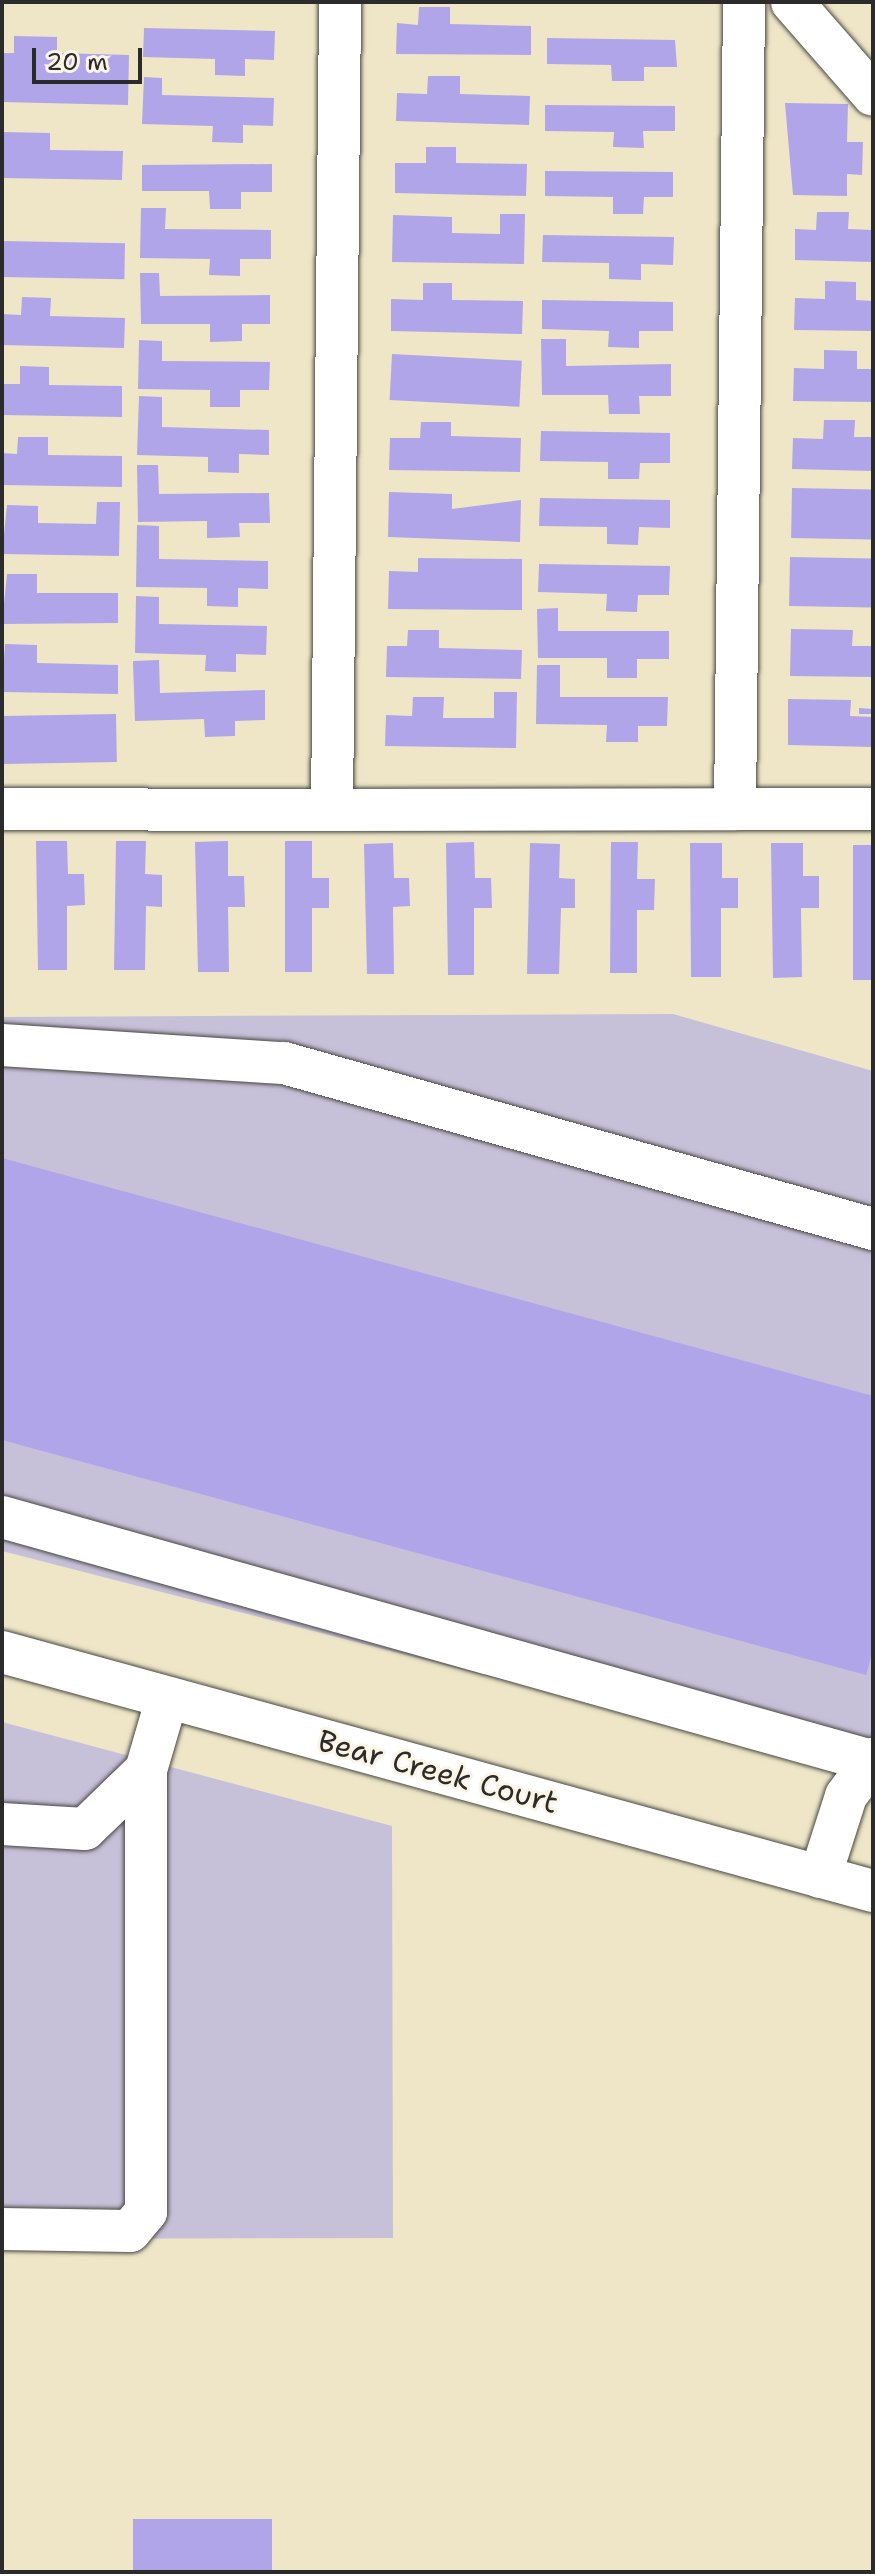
<!DOCTYPE html>
<style>
body{margin:0}
#map{position:relative;width:875px;height:2574px;overflow:hidden;background:#eee6c7;font-family:"Shantell Sans",sans-serif}
div>[style]{position:absolute}
.industrial>*{inset:0;background:#c7c0d9}
.building>*{inset:0;background:#b0a5e8;transform-origin:0 0}
.roads{filter:drop-shadow(0 0 2px #484742) drop-shadow(0 0 2px #484742)}
.minor>*{height:42px;margin:-21px;padding:0 21px;transform-origin:21px;border-radius:21px;background:#fff}
span{translate:-50% -50%;white-space:nowrap;text-align:center;line-height:1.15;-webkit-text-stroke:6px #fcf5e5;paint-order:stroke}
.street-label{font-size:30px;color:#2b2b2b}
.frame{position:absolute;inset:0;border:4px solid #2b2b2b;pointer-events:none}
.scale{position:absolute;left:32px;top:48px;width:110px;height:36px;box-sizing:border-box;border:4px solid #2b2b2b;border-top:0;padding-left:10px;font-size:24px;line-height:28px;white-space:nowrap;color:#2b2b2b;-webkit-text-stroke:6px #fcf5e5;paint-order:stroke}
</style>
<div id="map">
<div class="industrial">
<i style="clip-path:polygon(673px 1014px,873px 1071px,873px 1775px,2px 1551px,2px 1017px)"></i>
<i style="clip-path:polygon(2px 1722px,392px 1826px,393px 2238px,2px 2239px)"></i>
</div>
<div class="building">
<i style="clip-path:polygon(419px 7px,450px 7px,450px 24px,531px 26px,531px 55px,396px 54px,397px 23px,418px 25px)"></i>
<i style="clip-path:polygon(144px 28px,275px 31px,274px 60px,245px 59px,245px 76px,215px 75px,215px 59px,143px 57px)"></i>
<i style="clip-path:polygon(14px 36px,57px 37px,57px 53px,129px 55px,128px 105px,2px 102px,2px 53px,14px 53px)"></i>
<i style="clip-path:polygon(547px 38px,675px 40px,677px 67px,644px 67px,644px 81px,612px 81px,611px 65px,547px 64px)"></i>
<i style="clip-path:polygon(428px 76px,460px 76px,460px 94px,530px 96px,529px 125px,396px 121px,397px 93px,427px 94px)"></i>
<i style="clip-path:polygon(144px 77px,162px 78px,162px 95px,274px 98px,273px 126px,243px 125px,243px 143px,212px 142px,213px 126px,142px 124px)"></i>
<i style="clip-path:polygon(785px 103px,848px 104px,847px 142px,863px 142px,862px 175px,847px 174px,847px 196px,793px 195px)"></i>
<i style="clip-path:polygon(545px 105px,675px 106px,675px 131px,643px 131px,644px 148px,613px 147px,614px 132px,545px 131px)"></i>
<i style="clip-path:polygon(2px 132px,50px 133px,50px 150px,123px 151px,122px 180px,2px 178px)"></i>
<i style="clip-path:polygon(426px 147px,456px 147px,456px 163px,527px 164px,526px 196px,395px 193px,395px 163px,426px 163px)"></i>
<i style="clip-path:polygon(272px 164px,272px 192px,241px 192px,241px 209px,210px 209px,209px 191px,142px 191px,142px 165px)"></i>
<i style="clip-path:polygon(545px 171px,673px 172px,673px 197px,644px 197px,643px 214px,613px 214px,613px 197px,545px 196px)"></i>
<i style="clip-path:polygon(141px 208px,166px 208px,165px 229px,271px 230px,271px 259px,240px 259px,240px 276px,209px 275px,210px 259px,140px 258px)"></i>
<i style="clip-path:polygon(817px 212px,849px 212px,848px 229px,873px 230px,873px 262px,795px 260px,795px 229px,816px 230px)"></i>
<i style="clip-path:polygon(500px 214px,525px 214px,524px 264px,392px 262px,393px 215px,452px 217px,452px 233px,500px 234px)"></i>
<i style="clip-path:polygon(543px 235px,674px 237px,673px 265px,641px 264px,641px 280px,609px 279px,609px 263px,542px 262px)"></i>
<i style="left:2px;top:241px;width:123px;height:36px;rotate:1deg"></i>
<i style="clip-path:polygon(140px 273px,159px 273px,160px 296px,270px 295px,270px 324px,242px 324px,242px 341px,210px 342px,210px 324px,141px 324px)"></i>
<i style="clip-path:polygon(825px 281px,856px 282px,856px 300px,873px 301px,873px 331px,794px 330px,795px 298px,825px 299px)"></i>
<i style="clip-path:polygon(423px 283px,452px 283px,452px 300px,523px 301px,522px 334px,391px 331px,391px 299px,423px 300px)"></i>
<i style="clip-path:polygon(22px 297px,51px 298px,50px 316px,125px 318px,124px 348px,2px 345px,2px 314px,21px 315px)"></i>
<i style="clip-path:polygon(542px 300px,673px 302px,673px 331px,639px 331px,639px 348px,608px 347px,609px 331px,542px 329px)"></i>
<i style="clip-path:polygon(541px 339px,566px 339px,566px 366px,671px 364px,671px 396px,639px 396px,640px 414px,609px 414px,608px 395px,542px 395px)"></i>
<i style="clip-path:polygon(139px 340px,162px 341px,162px 361px,270px 362px,269px 390px,240px 390px,240px 407px,210px 407px,210px 390px,138px 389px)"></i>
<i style="clip-path:polygon(824px 350px,857px 351px,857px 369px,873px 369px,873px 402px,793px 401px,794px 368px,824px 369px)"></i>
<i style="left:392px;top:354px;width:130px;height:46px;rotate:3deg"></i>
<i style="clip-path:polygon(20px 366px,49px 367px,49px 385px,122px 386px,122px 417px,2px 415px,2px 384px,20px 384px)"></i>
<i style="clip-path:polygon(139px 396px,162px 397px,162px 427px,269px 430px,269px 455px,239px 454px,239px 473px,208px 472px,208px 457px,137px 455px)"></i>
<i style="clip-path:polygon(824px 420px,855px 420px,854px 437px,873px 437px,873px 471px,792px 469px,793px 438px,823px 439px)"></i>
<i style="clip-path:polygon(421px 422px,451px 422px,451px 436px,521px 438px,520px 472px,389px 470px,390px 438px,420px 438px)"></i>
<i style="clip-path:polygon(541px 431px,670px 433px,670px 463px,640px 463px,639px 479px,608px 479px,608px 462px,540px 461px)"></i>
<i style="clip-path:polygon(18px 437px,48px 437px,48px 455px,122px 456px,122px 487px,2px 485px,2px 453px,17px 454px)"></i>
<i style="clip-path:polygon(137px 465px,158px 465px,159px 494px,269px 493px,270px 523px,239px 523px,240px 537px,207px 538px,207px 521px,138px 522px)"></i>
<i style="left:792px;top:488px;width:81px;height:50px;rotate:1deg"></i>
<i style="clip-path:polygon(389px 492px,452px 494px,452px 509px,521px 500px,520px 542px,388px 537px)"></i>
<i style="clip-path:polygon(540px 498px,670px 500px,670px 528px,639px 527px,638px 545px,607px 544px,607px 527px,539px 526px)"></i>
<i style="clip-path:polygon(97px 502px,120px 502px,119px 556px,2px 554px,7px 505px,38px 506px,38px 523px,96px 524px)"></i>
<i style="clip-path:polygon(137px 525px,159px 526px,159px 559px,268px 561px,268px 589px,238px 588px,238px 607px,207px 606px,207px 588px,136px 587px)"></i>
<i style="left:790px;top:557px;width:83px;height:49px;rotate:1deg"></i>
<i style="clip-path:polygon(418px 558px,522px 559px,522px 610px,388px 609px,389px 571px,418px 572px)"></i>
<i style="clip-path:polygon(539px 564px,670px 566px,669px 595px,638px 595px,637px 612px,606px 611px,607px 594px,538px 592px)"></i>
<i style="clip-path:polygon(7px 574px,37px 574px,37px 593px,118px 593px,118px 623px,2px 624px)"></i>
<i style="clip-path:polygon(136px 596px,159px 597px,159px 624px,267px 626px,266px 655px,236px 654px,236px 672px,205px 671px,206px 655px,135px 653px)"></i>
<i style="clip-path:polygon(558px 608px,558px 631px,669px 631px,669px 659px,637px 659px,637px 678px,607px 678px,607px 658px,538px 658px,537px 609px)"></i>
<i style="clip-path:polygon(791px 629px,853px 630px,852px 646px,873px 646px,873px 677px,790px 676px)"></i>
<i style="clip-path:polygon(408px 630px,439px 630px,439px 648px,522px 650px,521px 679px,386px 677px,387px 646px,407px 646px)"></i>
<i style="clip-path:polygon(5px 644px,37px 645px,37px 663px,118px 665px,118px 694px,2px 692px)"></i>
<i style="clip-path:polygon(159px 660px,160px 693px,265px 690px,265px 720px,235px 721px,235px 736px,205px 737px,204px 719px,135px 721px,133px 661px)"></i>
<i style="clip-path:polygon(537px 665px,560px 665px,560px 697px,668px 697px,667px 726px,638px 726px,638px 742px,606px 742px,607px 725px,536px 724px)"></i>
<i style="clip-path:polygon(494px 692px,517px 692px,516px 748px,385px 746px,386px 715px,412px 716px,413px 697px,444px 697px,443px 718px,494px 718px)"></i>
<i style="clip-path:polygon(788px 699px,851px 700px,850px 716px,873px 717px,873px 747px,788px 745px)"></i>
<i style="clip-path:polygon(859px 708px,873px 709px,873px 714px,859px 714px)"></i>
<i style="left:116px;top:714px;width:48px;height:113px;rotate:89deg"></i>
<i style="clip-path:polygon(36px 841px,67px 841px,68px 874px,84px 874px,85px 905px,67px 906px,67px 970px,38px 970px)"></i>
<i style="clip-path:polygon(116px 841px,146px 841px,145px 874px,162px 875px,162px 907px,146px 906px,145px 970px,114px 970px)"></i>
<i style="clip-path:polygon(228px 841px,228px 876px,244px 876px,245px 907px,228px 907px,229px 972px,198px 972px,195px 842px)"></i>
<i style="clip-path:polygon(285px 841px,312px 841px,312px 878px,329px 878px,329px 908px,312px 908px,312px 972px,285px 972px)"></i>
<i style="clip-path:polygon(474px 842px,475px 878px,491px 878px,492px 908px,474px 908px,474px 975px,448px 975px,446px 843px)"></i>
<i style="clip-path:polygon(611px 842px,638px 842px,637px 879px,655px 879px,654px 910px,637px 910px,637px 973px,610px 973px)"></i>
<i style="clip-path:polygon(393px 843px,394px 878px,409px 878px,410px 906px,393px 907px,394px 974px,367px 974px,364px 844px)"></i>
<i style="clip-path:polygon(530px 843px,560px 844px,559px 878px,575px 879px,575px 908px,561px 908px,559px 974px,527px 974px)"></i>
<i style="clip-path:polygon(690px 843px,722px 843px,722px 878px,738px 878px,738px 908px,721px 908px,721px 977px,691px 977px)"></i>
<i style="clip-path:polygon(771px 843px,803px 843px,803px 876px,819px 876px,819px 908px,801px 908px,802px 977px,773px 978px)"></i>
<i style="left:853px;top:845px;width:20px;height:135px"></i>
<i style="clip-path:polygon(2px 1158px,873px 1396px,873px 1650px,866px 1675px,2px 1440px)"></i>
<i style="left:133px;top:2519px;width:139px;height:53px"></i>
</div>
<div class="roads">
<div class="minor">
<i style="left:792px;top:2px;width:123px;rotate:48.9deg"></i>
<i style="left:2px;top:809px;width:330px;rotate:0.2deg"></i>
<i style="left:332px;top:810px;width:808px;rotate:-89.43deg"></i>
<i style="left:735px;top:809px;width:138px"></i>
<i style="left:332px;top:810px;width:403px;rotate:-0.1deg"></i>
<i style="left:735px;top:809px;width:807px;rotate:-89.36deg"></i>
<i style="left:2px;top:1045px;width:283px;rotate:3.7deg"></i>
<i style="left:284px;top:1063px;width:612px;rotate:15.74deg"></i>
<i style="left:2px;top:1517px;width:903px;rotate:15.68deg"></i>
<i style="left:2px;top:1652px;width:903px;rotate:15.34deg"></i>
<i style="left:2px;top:1824px;width:83px;rotate:3.4deg"></i>
<i style="left:85px;top:1829px;width:85px;rotate:-44deg"></i>
<i style="left:146px;top:1770px;width:75px;rotate:-73.7deg"></i>
<i style="left:820px;top:1877px;width:85px;rotate:-72.2deg"></i>
<i style="left:846px;top:1796px;width:46px;rotate:-53.9deg"></i>
<i style="left:2px;top:2229px;width:128px;rotate:0.9deg"></i>
<i style="left:130px;top:2231px;width:25px;rotate:-50deg"></i>
<i style="left:146px;top:2212px;width:442px;rotate:-90deg"></i>
</div>
</div>
<div class="street-label">
<span style="left:438px;top:1772px;rotate:15deg">Bear Creek Court</span>
</div>
<div class="frame"></div>
<div class="scale">20 m</div>
</div>
